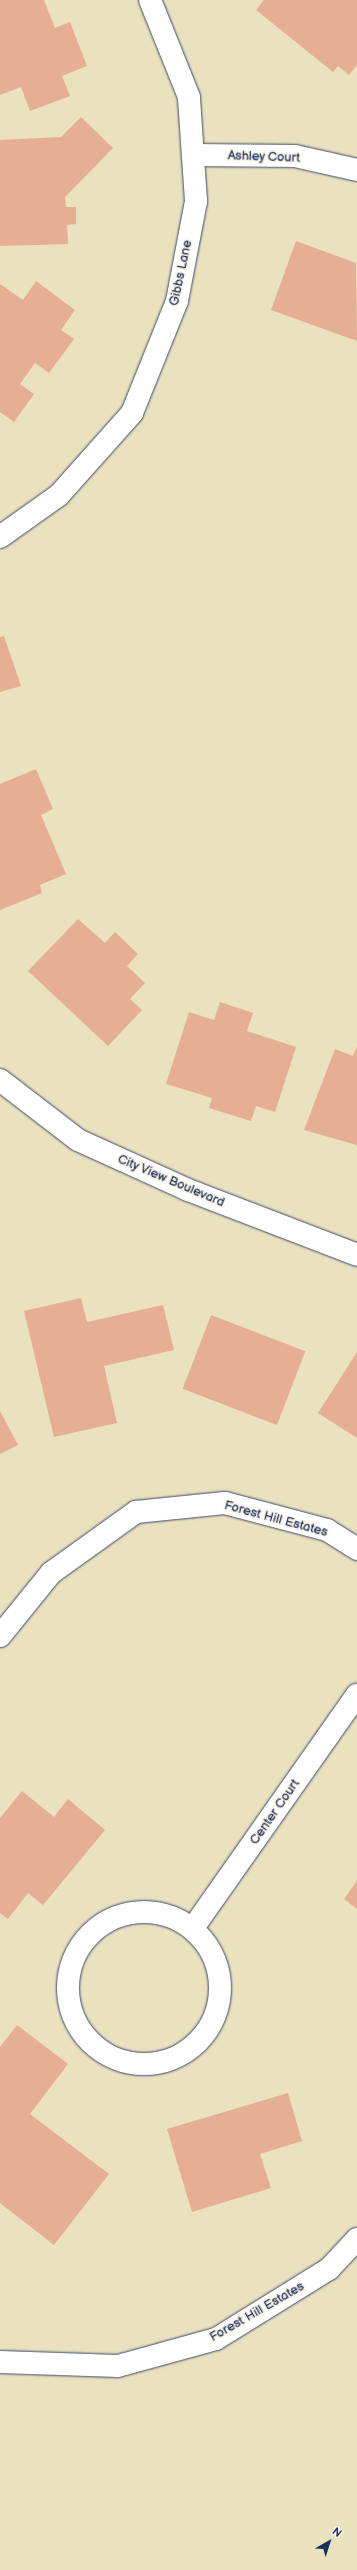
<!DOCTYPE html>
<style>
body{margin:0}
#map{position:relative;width:357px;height:2570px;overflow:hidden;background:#eae1be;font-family:"Balsamiq Sans",sans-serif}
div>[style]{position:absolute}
.building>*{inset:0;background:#e6ae92;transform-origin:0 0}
.roads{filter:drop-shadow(0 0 1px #3a4a6c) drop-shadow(0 0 1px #3a4a6c)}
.minor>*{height:22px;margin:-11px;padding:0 11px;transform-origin:11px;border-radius:11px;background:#fff}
.minor>.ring{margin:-11px;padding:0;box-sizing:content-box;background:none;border:22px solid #fff;border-radius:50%}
span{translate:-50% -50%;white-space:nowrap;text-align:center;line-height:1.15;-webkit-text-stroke:3.5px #fcf5e5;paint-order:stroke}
.street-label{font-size:13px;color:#1b2f5e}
.north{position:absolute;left:309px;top:2522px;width:40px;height:40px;-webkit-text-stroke:3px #fcf5e5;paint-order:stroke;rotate:39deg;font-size:11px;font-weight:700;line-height:16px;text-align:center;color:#1b2f5e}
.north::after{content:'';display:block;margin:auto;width:14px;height:18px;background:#1b2f5e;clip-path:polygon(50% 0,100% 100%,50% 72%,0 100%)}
</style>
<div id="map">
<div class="building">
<i style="clip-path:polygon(0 0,44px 0,55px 28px,70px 22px,87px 66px,62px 76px,70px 96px,30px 111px,21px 87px,0 95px)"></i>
<i style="clip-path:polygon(264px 0,357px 0,357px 65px,349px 75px,338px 66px,333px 72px,256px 10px)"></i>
<i style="clip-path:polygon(81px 117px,113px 148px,65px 197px,66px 207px,76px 207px,76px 224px,67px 225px,68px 244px,0 246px,0 140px,61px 137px)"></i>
<i style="clip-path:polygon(296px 241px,356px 263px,357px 341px,271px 310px)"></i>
<i style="clip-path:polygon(36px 281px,75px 310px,61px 330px,74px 339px,49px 373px,35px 363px,20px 384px,34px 394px,14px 422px,0 412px,0 284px,23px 300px)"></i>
<i style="clip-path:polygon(4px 636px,21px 686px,0 692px,0 637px)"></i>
<i style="clip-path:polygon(36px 769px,53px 809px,41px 815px,66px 874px,40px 885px,42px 893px,0 910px,0 784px)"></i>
<i style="clip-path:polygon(78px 919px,105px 943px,115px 932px,138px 954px,127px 966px,145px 983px,130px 999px,142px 1010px,108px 1046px,28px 971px)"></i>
<i style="clip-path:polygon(220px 1002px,253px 1013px,247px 1031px,296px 1047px,275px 1112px,256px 1106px,251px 1121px,209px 1108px,212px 1098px,166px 1084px,189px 1012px,214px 1020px)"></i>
<i style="clip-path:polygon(357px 1047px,357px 1145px,304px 1130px,335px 1049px,353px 1056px)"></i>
<i style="clip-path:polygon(81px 1298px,87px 1322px,163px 1305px,174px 1350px,104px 1366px,117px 1423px,54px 1437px,24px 1311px)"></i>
<i style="left:211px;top:1315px;width:101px;height:79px;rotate:21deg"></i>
<i style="clip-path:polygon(357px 1352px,357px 1438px,318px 1413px)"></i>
<i style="clip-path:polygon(0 1411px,18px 1445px,0 1454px)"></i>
<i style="clip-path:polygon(22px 1791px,54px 1817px,68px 1799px,105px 1830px,43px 1905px,28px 1893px,8px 1919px,0 1913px,0 1818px)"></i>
<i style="clip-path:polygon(357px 1881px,357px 1909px,344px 1899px)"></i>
<i style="clip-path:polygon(17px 2025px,68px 2064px,30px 2114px,109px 2174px,54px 2245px,0 2203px,0 2047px)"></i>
<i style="clip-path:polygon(288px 2093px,302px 2141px,260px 2154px,271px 2188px,192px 2212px,167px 2129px)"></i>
</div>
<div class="roads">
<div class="minor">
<i style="left:193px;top:155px;width:102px;rotate:0.6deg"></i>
<i style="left:295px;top:156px;width:64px;rotate:12.7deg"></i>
<i style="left:0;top:537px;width:72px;rotate:-35.4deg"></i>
<i style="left:59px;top:495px;width:110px;rotate:-48.3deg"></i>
<i style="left:132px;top:413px;width:121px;rotate:-68.1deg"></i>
<i style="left:177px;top:301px;width:102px;rotate:-79.2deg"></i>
<i style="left:196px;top:201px;width:104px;rotate:-93.9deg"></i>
<i style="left:189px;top:97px;width:105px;rotate:-111.9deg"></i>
<i style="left:0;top:1080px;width:98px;rotate:37.6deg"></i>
<i style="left:78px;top:1140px;width:121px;rotate:24.4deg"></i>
<i style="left:188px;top:1190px;width:181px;rotate:21deg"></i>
<i style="left:0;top:1636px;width:81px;rotate:-51deg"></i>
<i style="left:51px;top:1573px;width:105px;rotate:-35.7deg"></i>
<i style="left:136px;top:1512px;width:89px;rotate:-5.8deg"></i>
<i style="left:225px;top:1503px;width:106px;rotate:14.8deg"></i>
<i style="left:327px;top:1530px;width:36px;rotate:32deg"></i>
<i class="ring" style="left:68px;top:1912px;width:130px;height:130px"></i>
<i style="left:193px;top:1928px;width:285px;rotate:-54.9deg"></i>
<i style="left:0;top:2362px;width:118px;rotate:1.9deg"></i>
<i style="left:118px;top:2366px;width:102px;rotate:-15.4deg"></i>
<i style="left:216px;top:2339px;width:133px;rotate:-31.8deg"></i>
<i style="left:329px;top:2269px;width:41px;rotate:-47deg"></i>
</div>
</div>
<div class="street-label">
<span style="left:264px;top:157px;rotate:2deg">Ashley Court</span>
<span style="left:181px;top:273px;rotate:-78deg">Gibbs Lane</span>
<span style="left:171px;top:1181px;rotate:23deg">City View Boulevard</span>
<span style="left:276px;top:1519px;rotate:15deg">Forest Hill Estates</span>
<span style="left:275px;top:1812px;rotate:-55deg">Center Court</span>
<span style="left:257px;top:2312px;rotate:-30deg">Forest Hill Estates</span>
</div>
<div class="north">N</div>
</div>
